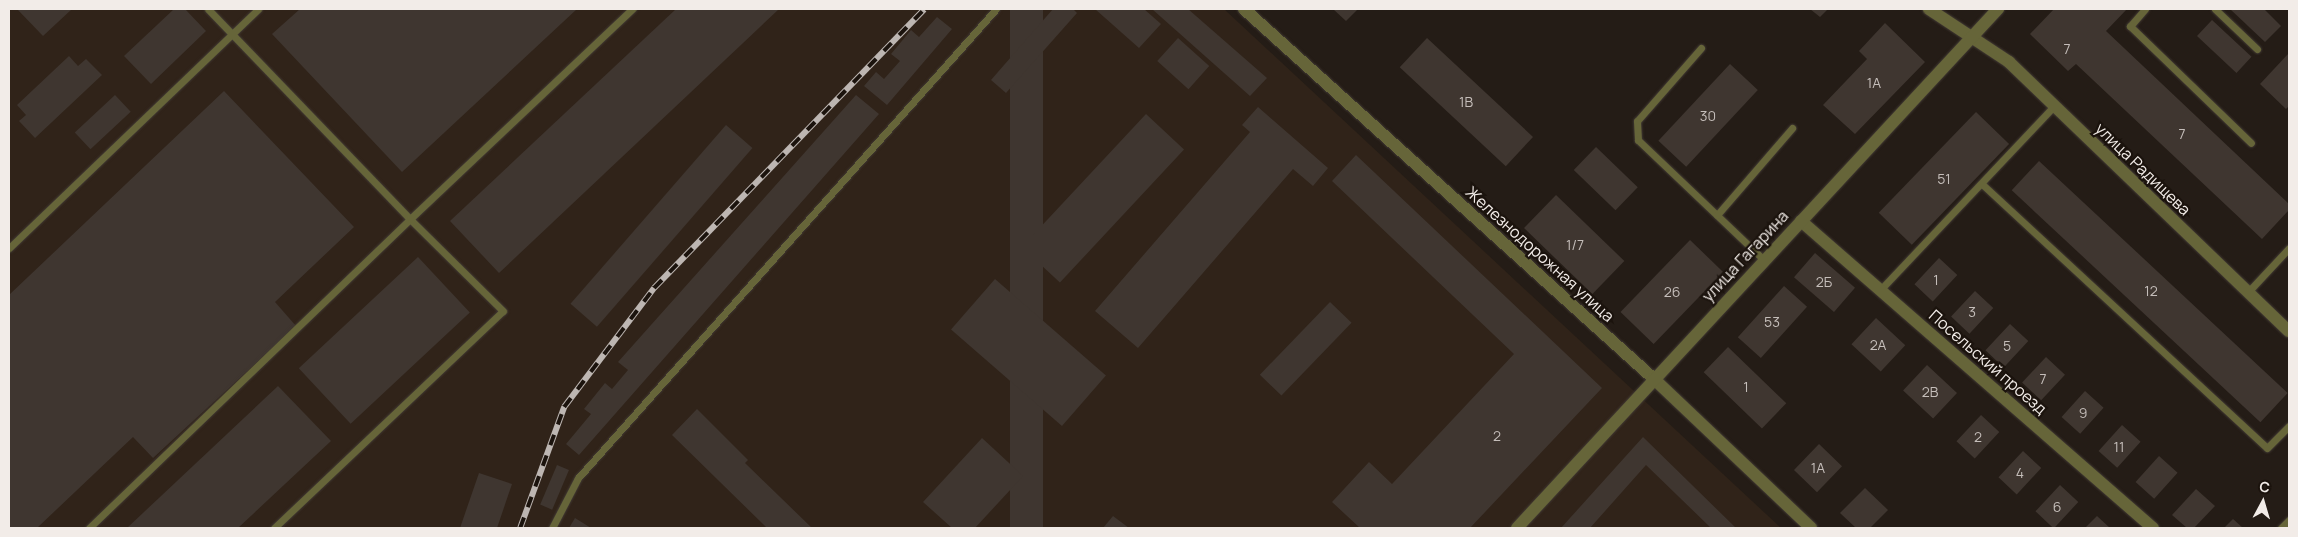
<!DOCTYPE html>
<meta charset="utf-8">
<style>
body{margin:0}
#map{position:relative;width:2298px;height:537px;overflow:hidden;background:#241c16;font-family:Manrope,sans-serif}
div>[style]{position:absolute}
.built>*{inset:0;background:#302319}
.building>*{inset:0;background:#3f3630;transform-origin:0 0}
.roads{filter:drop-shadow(0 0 1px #413933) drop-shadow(0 0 1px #413933)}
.service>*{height:7px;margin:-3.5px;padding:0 3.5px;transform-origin:3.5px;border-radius:3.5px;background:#666539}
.minor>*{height:12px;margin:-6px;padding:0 6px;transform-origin:6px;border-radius:6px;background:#666539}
.rail>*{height:5.5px;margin-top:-2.75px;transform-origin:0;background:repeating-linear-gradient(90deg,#1b130d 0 11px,#bdb6b2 0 22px);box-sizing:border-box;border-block:1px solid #bdb6b2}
span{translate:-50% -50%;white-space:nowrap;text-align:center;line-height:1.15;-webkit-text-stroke:4.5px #1b130d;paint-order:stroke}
.number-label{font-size:14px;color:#c5beba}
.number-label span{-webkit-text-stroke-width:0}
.street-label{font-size:16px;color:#f2ece8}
.frame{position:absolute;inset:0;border:10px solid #f2ece8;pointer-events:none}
.north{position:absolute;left:2238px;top:477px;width:50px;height:50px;-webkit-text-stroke:4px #1b130d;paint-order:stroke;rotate:6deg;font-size:14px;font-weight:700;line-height:20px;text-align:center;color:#f2ece8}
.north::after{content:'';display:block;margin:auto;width:18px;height:22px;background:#f2ece8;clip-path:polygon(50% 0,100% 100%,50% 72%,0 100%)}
</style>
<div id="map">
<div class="built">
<i style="clip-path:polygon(9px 9px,1224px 9px,1781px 528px,9px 528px)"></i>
</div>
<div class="building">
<i style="clip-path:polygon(17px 9px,72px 9px,43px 36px)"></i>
<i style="clip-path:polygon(174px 9px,185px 9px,206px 31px,151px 84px,124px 56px)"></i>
<i style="clip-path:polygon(300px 9px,577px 9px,402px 172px,272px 34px)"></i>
<i style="clip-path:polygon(676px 9px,779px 9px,499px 273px,450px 221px)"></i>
<i style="left:1010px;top:9px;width:33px;height:638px"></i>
<i style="clip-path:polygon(1053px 9px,1073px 9px,1077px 13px,1006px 93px,991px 80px)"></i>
<i style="clip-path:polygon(1095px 9px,1144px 9px,1161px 24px,1139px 48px)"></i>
<i style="clip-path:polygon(1152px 9px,1188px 9px,1267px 78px,1250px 96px)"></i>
<i style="clip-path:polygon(1333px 9px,1358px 9px,1346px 21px)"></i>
<i style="clip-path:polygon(1810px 9px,1828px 9px,1820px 17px)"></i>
<i style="clip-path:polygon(2054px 9px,2127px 9px,2106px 31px,2289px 204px,2289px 210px,2262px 239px,2076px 64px,2068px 71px,2030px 34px)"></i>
<i style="clip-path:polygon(2230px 9px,2264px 9px,2281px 26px,2265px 42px)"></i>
<i style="clip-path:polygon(937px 17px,952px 29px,887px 105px,864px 86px,876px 72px,884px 79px,900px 61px,891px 54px,911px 30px,919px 37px)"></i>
<i style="left:2212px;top:20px;width:54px;height:22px;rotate:43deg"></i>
<i style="clip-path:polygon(1885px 23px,1925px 62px,1855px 134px,1823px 105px,1867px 59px,1859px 51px)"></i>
<i style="left:1178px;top:38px;width:42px;height:31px;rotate:42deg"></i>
<i style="left:1427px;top:38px;width:145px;height:40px;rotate:43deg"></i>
<i style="clip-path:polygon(2289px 53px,2289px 106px,2286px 109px,2260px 84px)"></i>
<i style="clip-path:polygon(69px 56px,78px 66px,86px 59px,102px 75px,35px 138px,19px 121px,26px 115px,17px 105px)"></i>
<i style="left:1730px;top:64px;width:38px;height:105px;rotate:43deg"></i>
<i style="clip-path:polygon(224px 91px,354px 227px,275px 302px,296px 326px,153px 458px,133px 437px,37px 528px,9px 528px,9px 295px)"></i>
<i style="left:115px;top:95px;width:23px;height:55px;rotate:47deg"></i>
<i style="clip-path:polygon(856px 95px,879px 114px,579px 455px,566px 444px,591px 414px,584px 409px,605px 383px,612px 389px,628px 370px,618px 362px)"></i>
<i style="clip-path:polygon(1258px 107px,1328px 168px,1313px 186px,1293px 169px,1138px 348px,1095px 311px,1250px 132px,1242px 125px)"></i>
<i style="left:1976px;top:112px;width:46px;height:140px;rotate:44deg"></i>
<i style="left:1146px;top:114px;width:52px;height:182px;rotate:43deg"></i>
<i style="left:726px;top:125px;width:35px;height:237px;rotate:41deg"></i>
<i style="left:1596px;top:147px;width:58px;height:32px;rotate:44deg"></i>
<i style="clip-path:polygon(1356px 155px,1602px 388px,1470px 528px,1360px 528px,1332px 502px,1369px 462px,1392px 484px,1514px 354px,1332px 181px)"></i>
<i style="left:2039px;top:161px;width:340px;height:40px;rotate:43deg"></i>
<i style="left:1556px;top:195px;width:95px;height:46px;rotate:44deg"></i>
<i style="left:1690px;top:240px;width:46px;height:100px;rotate:44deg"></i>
<i style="left:1815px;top:253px;width:53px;height:32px;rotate:41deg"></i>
<i style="left:418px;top:257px;width:76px;height:163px;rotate:47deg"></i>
<i style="left:1939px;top:258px;width:25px;height:36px;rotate:43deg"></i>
<i style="left:995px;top:279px;width:147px;height:67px;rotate:41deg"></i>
<i style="left:1784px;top:286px;width:31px;height:69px;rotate:42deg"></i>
<i style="left:1975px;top:291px;width:25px;height:35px;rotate:43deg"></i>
<i style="left:1330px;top:302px;width:30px;height:101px;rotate:44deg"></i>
<i style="left:1876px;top:318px;width:40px;height:36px;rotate:43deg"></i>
<i style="left:2010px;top:324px;width:25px;height:36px;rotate:43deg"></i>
<i style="left:1728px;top:347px;width:81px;height:35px;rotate:44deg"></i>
<i style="left:2046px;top:357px;width:26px;height:35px;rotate:43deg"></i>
<i style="left:1927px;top:365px;width:41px;height:35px;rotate:43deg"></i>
<i style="clip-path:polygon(278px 386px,331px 441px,238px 528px,127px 528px)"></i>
<i style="left:2085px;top:391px;width:25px;height:35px;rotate:42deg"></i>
<i style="clip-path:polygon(697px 409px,748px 460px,745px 463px,812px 528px,767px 528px,672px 435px)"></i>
<i style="left:1981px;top:415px;width:25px;height:36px;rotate:43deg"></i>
<i style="left:2122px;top:425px;width:25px;height:35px;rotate:42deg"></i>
<i style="clip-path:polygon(1643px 437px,1736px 528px,1711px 528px,1646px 465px,1590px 528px,1561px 528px)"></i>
<i style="clip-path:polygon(982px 438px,1023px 476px,975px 528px,952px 528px,923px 502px)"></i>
<i style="left:1819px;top:444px;width:32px;height:36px;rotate:44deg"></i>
<i style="left:2023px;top:451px;width:25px;height:36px;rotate:43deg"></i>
<i style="left:2159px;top:456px;width:25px;height:35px;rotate:42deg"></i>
<i style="left:557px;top:465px;width:13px;height:43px;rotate:23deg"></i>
<i style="clip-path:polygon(479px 473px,512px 484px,497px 528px,460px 528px)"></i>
<i style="left:2060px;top:485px;width:25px;height:36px;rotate:43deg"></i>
<i style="clip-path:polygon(1865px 488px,1888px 510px,1870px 528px,1856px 528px,1840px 513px)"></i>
<i style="clip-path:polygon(2196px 489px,2215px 506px,2194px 528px,2187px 528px,2172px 515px)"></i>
<i style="clip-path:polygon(1113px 516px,1129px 528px,1103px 528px)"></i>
<i style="clip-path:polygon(2097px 516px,2110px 528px,2085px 528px)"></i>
<i style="clip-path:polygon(575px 518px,591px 528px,569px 528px)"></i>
<i style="clip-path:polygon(2233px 519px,2243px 528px,2224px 528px)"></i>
</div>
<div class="roads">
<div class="service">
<i style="left:2145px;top:9px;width:23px;rotate:131deg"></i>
<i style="left:2130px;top:26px;width:168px;rotate:44deg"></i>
<i style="left:2215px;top:9px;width:58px;rotate:43.6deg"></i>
<i style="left:1701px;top:48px;width:97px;rotate:131.2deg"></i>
<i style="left:1637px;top:121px;width:19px;rotate:87deg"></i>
<i style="left:1638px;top:140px;width:174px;rotate:43.6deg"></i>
<i style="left:1982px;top:184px;width:388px;rotate:42.8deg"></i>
<i style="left:2267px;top:448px;width:31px;rotate:-45deg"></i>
<i style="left:1717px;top:215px;width:115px;rotate:-49.2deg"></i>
<i style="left:9px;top:248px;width:345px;rotate:-43.8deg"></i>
<i style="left:1880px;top:290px;width:253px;rotate:-46.6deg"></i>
<i style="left:2248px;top:292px;width:60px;rotate:-47deg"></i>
<i style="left:89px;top:528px;width:446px;rotate:-43.9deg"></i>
<i style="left:410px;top:219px;width:291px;rotate:-133.9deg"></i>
<i style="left:274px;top:528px;width:315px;rotate:-43.5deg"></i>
<i style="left:503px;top:311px;width:131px;rotate:-135.3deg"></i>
<i style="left:410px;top:219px;width:306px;rotate:-43.4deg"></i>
<i style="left:552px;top:528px;width:56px;rotate:-62.5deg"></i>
<i style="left:578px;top:478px;width:628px;rotate:-48.29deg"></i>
<i style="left:2281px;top:528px;width:11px;rotate:-45deg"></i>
</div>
<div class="minor">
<i style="left:1244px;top:9px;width:551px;rotate:42.06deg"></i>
<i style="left:1653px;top:378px;width:218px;rotate:43.5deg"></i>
<i style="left:1929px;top:9px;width:96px;rotate:33.5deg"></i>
<i style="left:2009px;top:62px;width:388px;rotate:43.9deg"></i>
<i style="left:1801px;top:221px;width:467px;rotate:41.1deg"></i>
<i style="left:1517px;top:528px;width:708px;rotate:-47.18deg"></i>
</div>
</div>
<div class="rail">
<i style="left:520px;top:528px;width:129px;rotate:-70deg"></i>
<i style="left:564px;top:407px;width:149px;rotate:-52.9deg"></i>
<i style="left:654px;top:288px;width:388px;rotate:-45.9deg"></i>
</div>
<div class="number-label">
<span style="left:2067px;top:49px">7</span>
<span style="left:1874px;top:83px">1А</span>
<span style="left:1466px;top:102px">1В</span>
<span style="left:1708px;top:116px">30</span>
<span style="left:2182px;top:134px">7</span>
<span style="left:1944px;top:179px">51</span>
<span style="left:1575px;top:245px">1/7</span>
<span style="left:1936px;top:280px">1</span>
<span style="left:1824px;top:282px">2Б</span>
<span style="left:2151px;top:291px">12</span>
<span style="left:1672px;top:292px">26</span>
<span style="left:1972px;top:312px">3</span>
<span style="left:1772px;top:322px">53</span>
<span style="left:1878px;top:345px">2А</span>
<span style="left:2007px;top:346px">5</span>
<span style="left:2043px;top:379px">7</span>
<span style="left:1746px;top:387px">1</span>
<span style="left:1930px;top:392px">2В</span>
<span style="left:2083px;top:413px">9</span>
<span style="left:1497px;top:436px">2</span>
<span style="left:1978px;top:437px">2</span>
<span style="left:2119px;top:447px">11</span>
<span style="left:1818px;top:468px">1А</span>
<span style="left:2020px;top:473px">4</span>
<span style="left:2057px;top:507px">6</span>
</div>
<div class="street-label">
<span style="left:2143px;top:169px;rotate:44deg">улица Радищева</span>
<span style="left:1540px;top:254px;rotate:42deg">Железнодорожная улица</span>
<span style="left:1745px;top:256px;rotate:-47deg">улица Гагарина</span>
<span style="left:1988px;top:362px;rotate:41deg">Посельский проезд</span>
</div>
<div class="frame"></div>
<div class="north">С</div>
</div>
